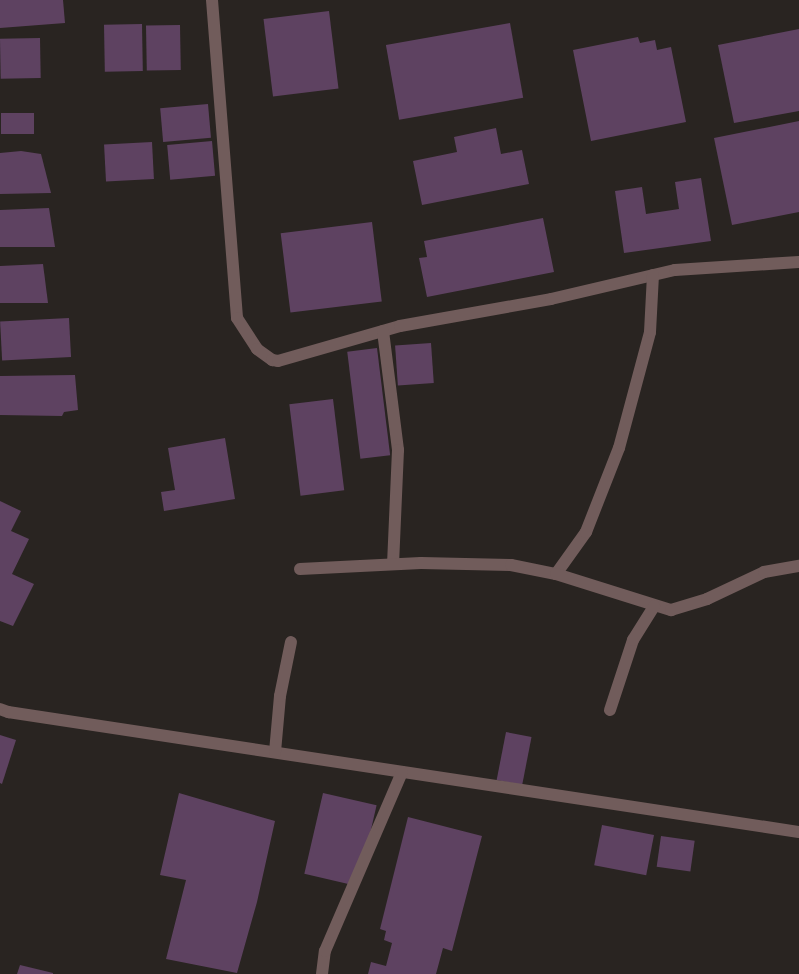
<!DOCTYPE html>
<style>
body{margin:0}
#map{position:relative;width:799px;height:974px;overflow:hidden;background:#292421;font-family:"Nunito Sans",sans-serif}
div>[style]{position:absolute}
.building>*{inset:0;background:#5e4261;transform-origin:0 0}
.minor>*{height:12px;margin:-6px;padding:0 6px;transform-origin:6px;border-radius:6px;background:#715c5b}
span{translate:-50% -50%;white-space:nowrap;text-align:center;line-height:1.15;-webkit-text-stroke:4px #201a18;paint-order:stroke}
</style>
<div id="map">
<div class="building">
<i style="clip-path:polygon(0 0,63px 0,65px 23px,0 28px)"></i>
<i style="left:329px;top:11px;width:78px;height:66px;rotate:83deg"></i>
<i style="left:510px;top:23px;width:76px;height:126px;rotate:80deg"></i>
<i style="left:142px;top:24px;width:47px;height:38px;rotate:89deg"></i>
<i style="left:180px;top:25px;width:45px;height:34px;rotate:89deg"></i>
<i style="clip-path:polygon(799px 29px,799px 111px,734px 123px,718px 45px)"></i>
<i style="clip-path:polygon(638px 37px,640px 43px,655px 40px,657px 50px,671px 47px,686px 122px,591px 141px,573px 50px)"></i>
<i style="left:40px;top:38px;width:40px;height:40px;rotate:89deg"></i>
<i style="left:208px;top:104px;width:34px;height:48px;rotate:85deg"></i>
<i style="left:1px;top:113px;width:33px;height:21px"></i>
<i style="clip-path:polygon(799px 121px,799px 212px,732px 225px,714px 138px)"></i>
<i style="clip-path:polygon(496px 128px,501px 154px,522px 150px,529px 184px,422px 205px,413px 161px,457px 152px,454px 137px)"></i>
<i style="left:212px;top:141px;width:35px;height:45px;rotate:85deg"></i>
<i style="left:152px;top:142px;width:37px;height:48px;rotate:87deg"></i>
<i style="clip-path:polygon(21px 151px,41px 154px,51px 193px,0 194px,0 153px)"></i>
<i style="clip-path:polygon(701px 178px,711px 241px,624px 253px,615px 191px,642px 187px,646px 214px,679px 209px,675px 182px)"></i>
<i style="clip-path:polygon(49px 208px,55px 247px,0 247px,0 210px)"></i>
<i style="clip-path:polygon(543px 218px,554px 272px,427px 297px,419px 258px,427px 257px,424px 241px)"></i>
<i style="left:372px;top:222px;width:80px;height:92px;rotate:83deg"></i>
<i style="clip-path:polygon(43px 264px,48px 303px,0 303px,0 266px)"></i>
<i style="left:69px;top:318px;width:39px;height:69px;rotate:87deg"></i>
<i style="left:431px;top:343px;width:40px;height:36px;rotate:86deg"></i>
<i style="left:377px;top:348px;width:108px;height:30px;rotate:83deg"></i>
<i style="clip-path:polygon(75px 375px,78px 410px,64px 412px,62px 416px,0 415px,0 376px)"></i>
<i style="left:333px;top:399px;width:92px;height:44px;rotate:83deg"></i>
<i style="clip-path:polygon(225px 438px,235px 499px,164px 511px,161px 492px,175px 490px,168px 448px)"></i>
<i style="clip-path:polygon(0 501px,21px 511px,11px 531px,29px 539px,12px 574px,34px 584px,13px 626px,0 621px)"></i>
<i style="left:506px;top:732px;width:26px;height:49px;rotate:11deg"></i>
<i style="clip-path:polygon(0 735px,16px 740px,2px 784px,0 783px)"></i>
<i style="clip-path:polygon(179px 793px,275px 821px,257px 902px,237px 973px,166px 959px,186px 880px,160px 875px)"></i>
<i style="left:323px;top:793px;width:55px;height:83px;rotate:13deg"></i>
<i style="clip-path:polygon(408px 817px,482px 836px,452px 951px,443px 948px,436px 974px,368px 974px,371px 962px,386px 966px,392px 943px,384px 940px,386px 931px,380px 929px)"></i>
<i style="left:602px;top:825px;width:53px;height:41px;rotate:11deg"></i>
<i style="left:661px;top:836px;width:34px;height:31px;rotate:8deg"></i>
<i style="clip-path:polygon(20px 965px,53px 973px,53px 974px,17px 974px)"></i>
</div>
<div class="minor">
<i style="left:212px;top:0;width:319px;rotate:85.5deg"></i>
<i style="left:237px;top:318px;width:37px;rotate:57deg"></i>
<i style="left:257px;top:349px;width:19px;rotate:36deg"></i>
<i style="left:272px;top:360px;width:6px;rotate:9deg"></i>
<i style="left:278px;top:361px;width:127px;rotate:-16deg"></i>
<i style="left:400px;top:326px;width:153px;rotate:-10.1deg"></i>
<i style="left:551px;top:299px;width:127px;rotate:-13.2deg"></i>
<i style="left:675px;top:270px;width:124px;rotate:-3.7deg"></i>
<i style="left:383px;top:331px;width:120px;rotate:82.8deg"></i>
<i style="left:398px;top:450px;width:114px;rotate:92.5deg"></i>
<i style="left:300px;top:569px;width:121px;rotate:-2.8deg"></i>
<i style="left:421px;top:563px;width:90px;rotate:1.3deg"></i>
<i style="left:511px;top:565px;width:46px;rotate:11.3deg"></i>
<i style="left:556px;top:574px;width:52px;rotate:-54.5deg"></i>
<i style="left:586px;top:532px;width:90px;rotate:-68.6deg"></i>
<i style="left:619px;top:448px;width:120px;rotate:-75deg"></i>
<i style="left:650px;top:332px;width:57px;rotate:-87deg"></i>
<i style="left:556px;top:574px;width:121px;rotate:17.4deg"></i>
<i style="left:671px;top:610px;width:38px;rotate:-17deg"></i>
<i style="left:707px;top:599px;width:63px;rotate:-25.3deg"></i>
<i style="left:764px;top:572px;width:36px;rotate:-10deg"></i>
<i style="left:0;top:709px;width:9px;rotate:21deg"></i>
<i style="left:8px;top:712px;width:800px;rotate:8.63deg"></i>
<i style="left:610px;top:710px;width:74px;rotate:-71.8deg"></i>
<i style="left:633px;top:640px;width:40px;rotate:-58deg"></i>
<i style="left:275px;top:752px;width:56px;rotate:-84.9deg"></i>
<i style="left:280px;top:696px;width:55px;rotate:-78.5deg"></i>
<i style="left:322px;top:974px;width:23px;rotate:-83deg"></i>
<i style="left:325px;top:951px;width:195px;rotate:-66.7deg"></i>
</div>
</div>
